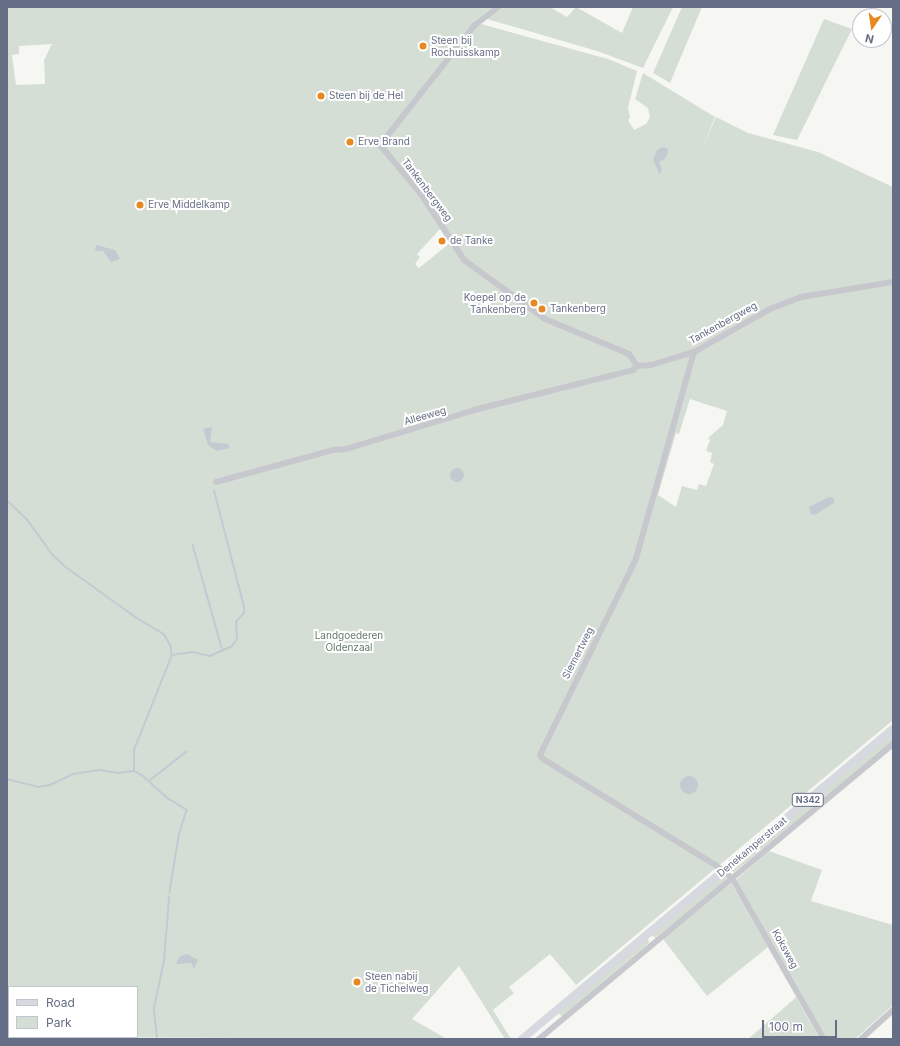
<!DOCTYPE html>
<style>
body{margin:0}
#map{position:relative;width:900px;height:1046px;overflow:hidden;background:#f6f7f3;font-family:Inter,sans-serif}
div>[style]{position:absolute}
.green>*{inset:0;background:#d5ded4}
.water>*{inset:0;background:#c4cad2}
.round{border-radius:50%}
.stream>*{height:1.5px;margin:-0.75px;padding:0 0.75px;transform-origin:0.75px;border-radius:0.75px;background:#c4cad2}
.minor>*{height:6px;margin:-3px;padding:0 3px;transform-origin:3px;border-radius:3px;background:#c7c8cd}
.major>*{height:8px;margin:-4px;padding:0 4px;transform-origin:4px;border-radius:4px;background:#d6d9df}
.dots>*{width:11px;height:11px;translate:-50% -50%;box-sizing:border-box;border:2px solid #fff;border-radius:50%}
span{translate:-50% -50%;white-space:nowrap;text-align:center;line-height:1.15;-webkit-text-stroke:4px #fff;paint-order:stroke}
.shield-label span{padding:1px 3px;background:#fff;border:1px solid;border-radius:3px;-webkit-text-stroke-width:0}
.shield-label{font-size:9px;color:#656e85;font-weight:700}
.poi-label{font-size:10px;color:#656e85}
.left{translate:0 -50%;text-align:left}
.right{translate:-100% -50%;text-align:right}
.street-label{font-size:10px;color:#656e85}
.park-label{font-size:10px;color:#647c66}
.frame{position:absolute;inset:0;border:8px solid #656e85;pointer-events:none}
.legend{position:absolute;left:8px;top:986px;width:130px;height:52px;box-sizing:border-box;background:#fff;border:1px solid #c1c5ce;margin:0;padding:5px 7px;list-style:none;font-size:12px;color:#656e85}
.legend li{display:flex;align-items:center;gap:8px;height:20px}
.legend b{width:20px;border:1px solid #c1c5ce}
.north{position:absolute;left:852px;top:8px;width:40px;height:40px;box-sizing:border-box;background:#fff;border:1px solid #c1c5ce;border-radius:50%;rotate:193deg;font-size:11px;font-weight:700;line-height:16px;text-align:center;color:#656e85}
.north::after{content:'';display:block;margin:auto;width:14px;height:18px;background:#e78923;clip-path:polygon(50% 0,100% 100%,50% 72%,0 100%)}
.scale{position:absolute;left:762px;top:1020px;width:75px;height:18px;box-sizing:border-box;border:2px solid #656e85;border-top:0;padding-left:5px;font-size:12px;line-height:14px;white-space:nowrap;color:#656e85;-webkit-text-stroke:3px #fff;paint-order:stroke}
</style>
<div id="map">
<div class="green">
<i style="clip-path:polygon(evenodd,7px 7px,493px 7px,474px 22px,608px 59px,637px 71px,628px 108px,630px 118px,628px 120px,634px 130px,646px 124px,650px 117px,648px 108px,635px 99px,643px 73px,715px 117px,702px 149px,716px 117px,748px 133px,818px 152px,893px 187px,893px 720px,576px 985px,550px 954px,509px 987px,514px 993px,493px 1010px,511px 1039px,505px 1039px,459px 966px,412px 1019px,447px 1039px,17px 1037px,137px 1037px,137px 987px,9px 987px,9px 1028px,7px 1026px,7px 7px,52px 44px,44px 60px,45px 84px,16px 85px,12px 55px,19px 54px,19px 46px,52px 44px,7px 7px,441px 228px,450px 243px,419px 268px,415px 264px,420px 257px,417px 254px,441px 228px,7px 7px,690px 399px,727px 411px,723px 425px,708px 438px,710px 440px,706px 451px,712px 453px,710px 462px,714px 464px,706px 486px,699px 484px,697px 490px,682px 486px,676px 507px,658px 495px,676px 433px,679px 434px,690px 399px)"></i>
<i style="clip-path:polygon(502px 7px,550px 7px,567px 17px,576px 7px,622px 33px,633px 7px,673px 7px,643px 68px,597px 51px,487px 19px)"></i>
<i style="clip-path:polygon(682px 7px,702px 7px,670px 83px,653px 73px)"></i>
<i style="clip-path:polygon(824px 19px,852px 29px,797px 140px,773px 135px)"></i>
<i style="clip-path:polygon(893px 732px,893px 742px,734px 872px,731px 871px,730px 869px)"></i>
<i style="clip-path:polygon(769px 851px,822px 870px,811px 901px,893px 925px,893px 1005px,855px 1039px,827px 1039px,736px 880px)"></i>
<i style="clip-path:polygon(723px 875px,727px 878px,719px 886px,655px 938px,652px 935px)"></i>
<i style="clip-path:polygon(731px 883px,768px 947px,707px 996px,663px 939px)"></i>
<i style="clip-path:polygon(648px 938px,649px 943px,562px 1016px,559px 1014px,558px 1012px)"></i>
<i style="clip-path:polygon(796px 997px,820px 1039px,748px 1039px,793px 1000px)"></i>
</div>
<div class="water">
<i style="clip-path:polygon(663px 147px,667px 148px,668px 153px,664px 160px,659px 161px,662px 171px,659px 174px,653px 159px,657px 150px)"></i>
<i style="clip-path:polygon(96px 245px,115px 250px,120px 259px,111px 262px,103px 251px,95px 251px)"></i>
<i style="clip-path:polygon(212px 427px,210px 442px,228px 444px,230px 448px,217px 451px,208px 445px,203px 429px)"></i>
<i class="round" style="left:450px;top:468px;width:14px;height:14px"></i>
<i style="clip-path:polygon(829px 497px,834px 498px,834px 503px,815px 515px,811px 514px,809px 507px)"></i>
<i class="round" style="left:680px;top:776px;width:18px;height:18px"></i>
<i style="clip-path:polygon(187px 954px,198px 960px,194px 969px,191px 963px,176px 964px,180px 956px)"></i>
</div>
<div class="stream">
<i style="left:7px;top:500px;width:28px;rotate:44deg"></i>
<i style="left:27px;top:519px;width:44px;rotate:54.2deg"></i>
<i style="left:53px;top:555px;width:18px;rotate:43deg"></i>
<i style="left:66px;top:567px;width:87px;rotate:35.7deg"></i>
<i style="left:137px;top:618px;width:31px;rotate:31deg"></i>
<i style="left:164px;top:634px;width:14px;rotate:60deg"></i>
<i style="left:171px;top:646px;width:9px;rotate:84deg"></i>
<i style="left:193px;top:545px;width:110px;rotate:74.2deg"></i>
<i style="left:134px;top:771px;width:21px;rotate:-90deg"></i>
<i style="left:134px;top:750px;width:102px;rotate:-68.2deg"></i>
<i style="left:172px;top:655px;width:21px;rotate:-8deg"></i>
<i style="left:193px;top:652px;width:17px;rotate:13deg"></i>
<i style="left:210px;top:656px;width:24px;rotate:-24deg"></i>
<i style="left:232px;top:646px;width:9px;rotate:-54deg"></i>
<i style="left:237px;top:639px;width:17px;rotate:-93deg"></i>
<i style="left:236px;top:622px;width:12px;rotate:-48deg"></i>
<i style="left:244px;top:613px;width:6px;rotate:-90deg"></i>
<i style="left:244px;top:607px;width:120px;rotate:-104.5deg"></i>
<i style="left:7px;top:779px;width:32px;rotate:14deg"></i>
<i style="left:38px;top:787px;width:12px;rotate:-9deg"></i>
<i style="left:50px;top:785px;width:26px;rotate:-25deg"></i>
<i style="left:74px;top:774px;width:26px;rotate:-9deg"></i>
<i style="left:100px;top:770px;width:19px;rotate:9deg"></i>
<i style="left:119px;top:773px;width:15px;rotate:-8deg"></i>
<i style="left:134px;top:771px;width:9px;rotate:27deg"></i>
<i style="left:142px;top:775px;width:36px;rotate:42deg"></i>
<i style="left:169px;top:799px;width:21px;rotate:31deg"></i>
<i style="left:187px;top:810px;width:28px;rotate:107deg"></i>
<i style="left:179px;top:837px;width:56px;rotate:99.3deg"></i>
<i style="left:149px;top:781px;width:47px;rotate:-38.1deg"></i>
<i style="left:157px;top:1039px;width:31px;rotate:-96deg"></i>
<i style="left:154px;top:1008px;width:48px;rotate:-78deg"></i>
<i style="left:164px;top:961px;width:64px;rotate:-85.5deg"></i>
</div>
<div class="minor">
<i style="left:498px;top:7px;width:31px;rotate:142deg"></i>
<i style="left:474px;top:26px;width:152px;rotate:128.3deg"></i>
<i style="left:380px;top:145px;width:64px;rotate:50.1deg"></i>
<i style="left:421px;top:194px;width:79px;rotate:56.9deg"></i>
<i style="left:464px;top:260px;width:100px;rotate:36.1deg"></i>
<i style="left:545px;top:319px;width:91px;rotate:22.6deg"></i>
<i style="left:629px;top:354px;width:14px;rotate:56deg"></i>
<i style="left:694px;top:352px;width:215px;rotate:105.7deg"></i>
<i style="left:636px;top:559px;width:218px;rotate:116.1deg"></i>
<i style="left:540px;top:755px;width:5px;rotate:53deg"></i>
<i style="left:543px;top:759px;width:204px;rotate:31.6deg"></i>
<i style="left:717px;top:866px;width:19px;rotate:39deg"></i>
<i style="left:732px;top:878px;width:185px;rotate:60.3deg"></i>
<i style="left:637px;top:366px;width:14px;rotate:-4deg"></i>
<i style="left:651px;top:365px;width:45px;rotate:-16.8deg"></i>
<i style="left:694px;top:352px;width:87px;rotate:-29.5deg"></i>
<i style="left:770px;top:309px;width:33px;rotate:-21deg"></i>
<i style="left:801px;top:297px;width:93px;rotate:-9.3deg"></i>
<i style="left:216px;top:482px;width:121px;rotate:-15.3deg"></i>
<i style="left:333px;top:450px;width:13px;rotate:-4deg"></i>
<i style="left:346px;top:449px;width:134px;rotate:-16.9deg"></i>
<i style="left:474px;top:410px;width:164px;rotate:-14.1deg"></i>
<i style="left:633px;top:370px;width:6px;rotate:-45deg"></i>
<i style="left:7px;top:1030px;width:3px;rotate:45deg"></i>
<i style="left:13px;top:1037px;width:3px;rotate:45deg"></i>
<i style="left:539px;top:1039px;width:461px;rotate:-39.8deg"></i>
<i style="left:861px;top:1039px;width:43px;rotate:-42.2deg"></i>
</div>
<div class="major">
<i style="left:522px;top:1039px;width:483px;rotate:-39.9deg"></i>
</div>
<div class="dots">
<i style="left:423px;top:46px;background:#e78923"></i>
<i style="left:321px;top:96px;background:#e78923"></i>
<i style="left:350px;top:142px;background:#e78923"></i>
<i style="left:140px;top:205px;background:#e78923"></i>
<i style="left:442px;top:241px;background:#e78923"></i>
<i style="left:534px;top:303px;background:#e78923"></i>
<i style="left:542px;top:309px;background:#e78923"></i>
<i style="left:357px;top:982px;background:#e78923"></i>
</div>
<div class="shield-label">
<span style="left:808px;top:800px">N342</span>
</div>
<div class="poi-label">
<span class="left" style="left:431px;top:46px">Steen bij<br>Rochuisskamp</span>
<span class="left" style="left:329px;top:96px">Steen bij de Hel</span>
<span class="left" style="left:358px;top:142px">Erve Brand</span>
<span class="left" style="left:148px;top:205px">Erve Middelkamp</span>
<span class="left" style="left:450px;top:241px">de Tanke</span>
<span class="right" style="left:526px;top:303px">Koepel op de<br>Tankenberg</span>
<span class="left" style="left:550px;top:309px">Tankenberg</span>
<span class="left" style="left:365px;top:982px">Steen nabij<br>de Tichelweg</span>
</div>
<div class="street-label">
<span style="left:427px;top:190px;rotate:53deg">Tankenbergweg</span>
<span style="left:723px;top:323px;rotate:-29deg">Tankenbergweg</span>
<span style="left:425px;top:416px;rotate:-16deg">Alleeweg</span>
<span style="left:578px;top:653px;rotate:-63deg">Siemertweg</span>
<span style="left:752px;top:847px;rotate:-40deg">Denekamperstraat</span>
<span style="left:785px;top:949px;rotate:61deg">Koksweg</span>
</div>
<div class="park-label">
<span style="left:349px;top:641px">Landgoederen<br>Oldenzaal</span>
</div>
<div class="frame"></div>
<ul class="legend">
<li><b style="height:5px;background:#d6d9df"></b>Road</li>
<li><b style="height:11px;background:#d5ded4"></b>Park</li>
</ul>
<div class="north">N</div>
<div class="scale">100 m</div>
</div>
